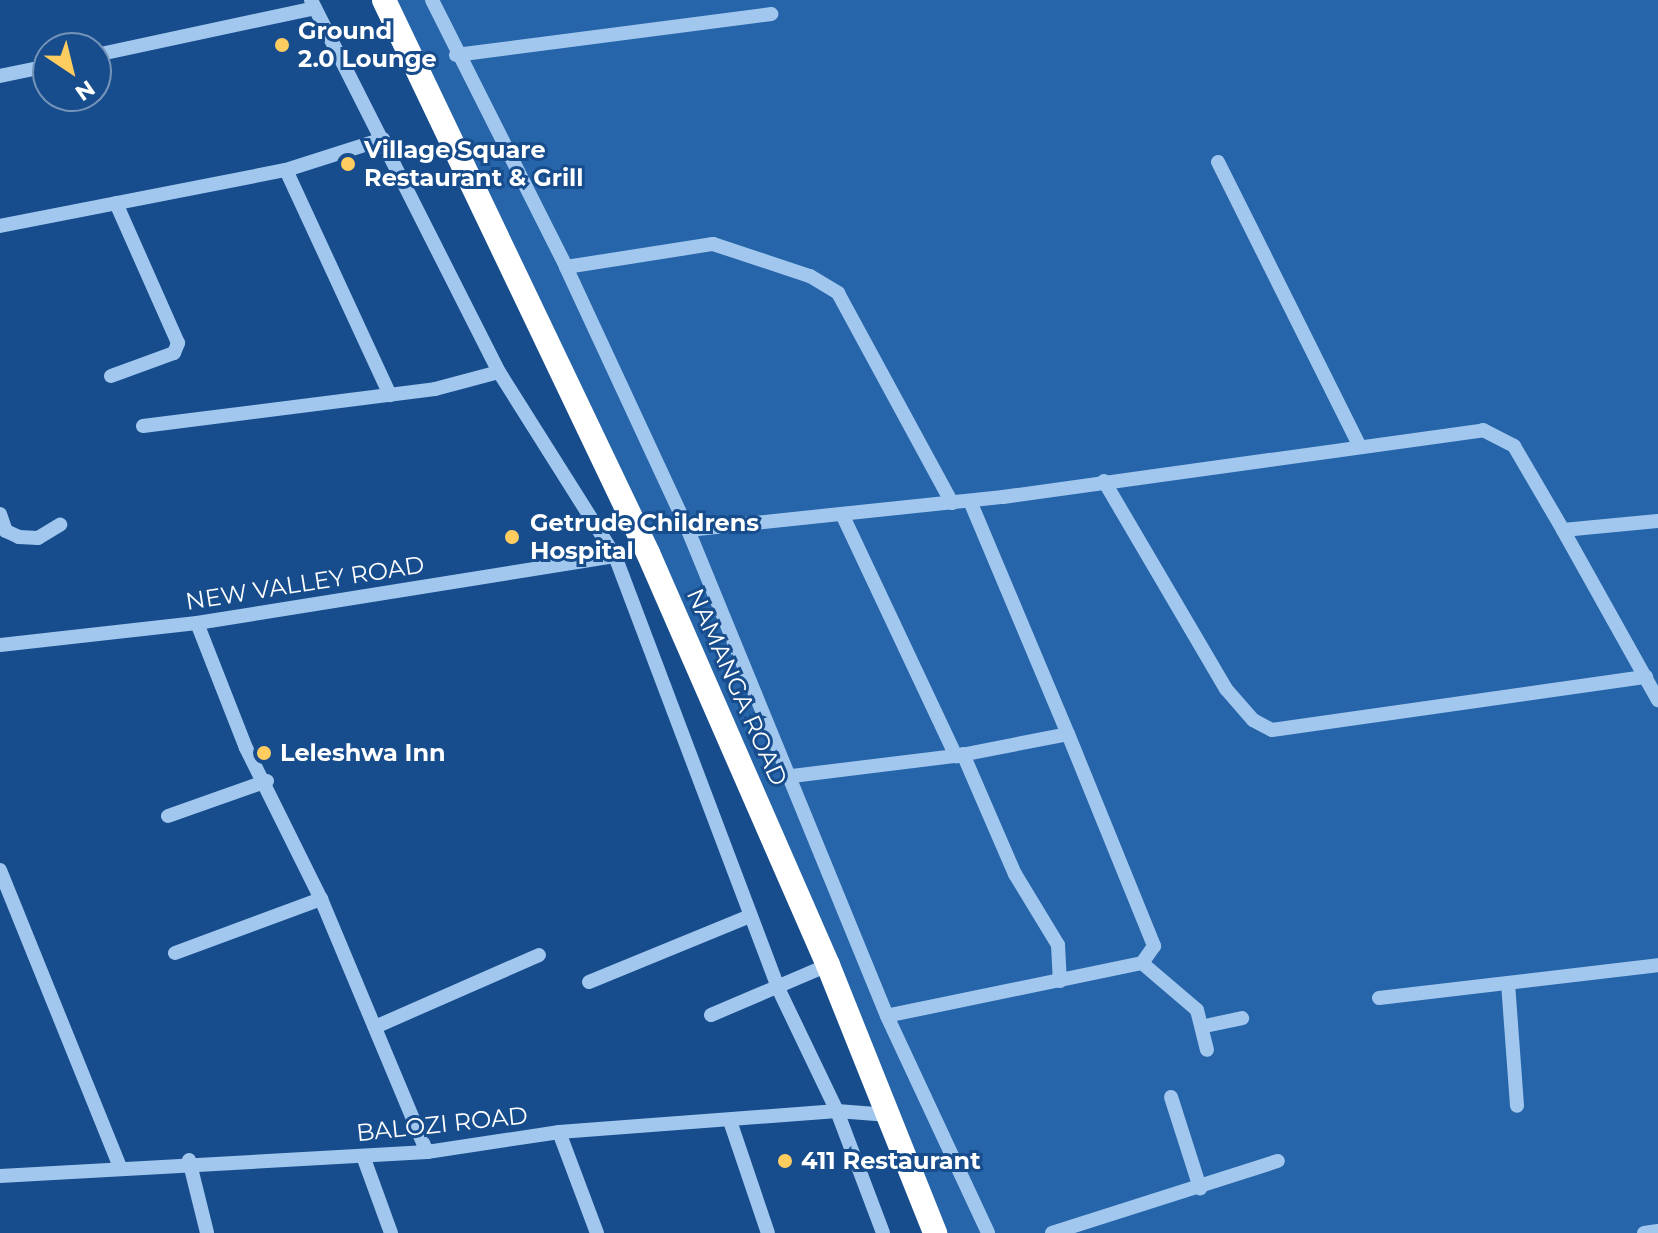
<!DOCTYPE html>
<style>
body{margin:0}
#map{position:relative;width:1658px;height:1233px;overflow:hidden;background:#174d8c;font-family:Montserrat,sans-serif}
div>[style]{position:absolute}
.green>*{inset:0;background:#2665a9}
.minor>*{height:14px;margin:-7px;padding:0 7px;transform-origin:7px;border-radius:7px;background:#a1c7ef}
.highway>*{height:24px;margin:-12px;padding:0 12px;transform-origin:12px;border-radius:12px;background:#fff}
.dots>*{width:22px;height:22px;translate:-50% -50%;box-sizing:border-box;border:4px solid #174d8c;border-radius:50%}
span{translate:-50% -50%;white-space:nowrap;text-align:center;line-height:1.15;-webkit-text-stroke:6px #174d8c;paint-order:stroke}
.poi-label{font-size:24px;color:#fff;font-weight:700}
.left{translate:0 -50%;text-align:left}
.street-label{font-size:24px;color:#fff}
.north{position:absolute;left:32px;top:32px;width:80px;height:80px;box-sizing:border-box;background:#174d8c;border:2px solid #7494ba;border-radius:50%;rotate:145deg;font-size:22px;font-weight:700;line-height:32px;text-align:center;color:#fff}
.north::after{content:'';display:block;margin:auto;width:28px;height:36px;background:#ffcc5f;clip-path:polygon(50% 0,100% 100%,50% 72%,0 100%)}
</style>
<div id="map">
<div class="green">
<i style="clip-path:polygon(384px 0,1658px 0,1658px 1233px,936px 1233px,660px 559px)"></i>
</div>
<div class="minor">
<i style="left:311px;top:0;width:417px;rotate:63.2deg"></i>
<i style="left:499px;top:372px;width:218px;rotate:57.8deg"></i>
<i style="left:615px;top:556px;width:462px;rotate:69.3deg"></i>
<i style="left:778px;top:988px;width:136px;rotate:64.4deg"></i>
<i style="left:837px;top:1111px;width:130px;rotate:69.3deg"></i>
<i style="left:432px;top:0;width:299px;rotate:63.3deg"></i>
<i style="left:566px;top:267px;width:290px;rotate:65.1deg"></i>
<i style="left:688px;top:530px;width:525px;rotate:67.73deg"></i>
<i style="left:887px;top:1016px;width:239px;rotate:65deg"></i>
<i style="left:96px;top:55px;width:224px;rotate:-12.1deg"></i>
<i style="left:456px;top:55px;width:318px;rotate:-7.4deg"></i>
<i style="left:0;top:76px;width:49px;rotate:-11.8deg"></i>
<i style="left:1218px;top:162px;width:316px;rotate:63.5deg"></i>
<i style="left:286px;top:170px;width:248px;rotate:65.2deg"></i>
<i style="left:0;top:226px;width:291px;rotate:-11.1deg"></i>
<i style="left:286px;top:170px;width:102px;rotate:-17.7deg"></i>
<i style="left:566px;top:267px;width:149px;rotate:-8.9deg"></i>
<i style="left:713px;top:244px;width:102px;rotate:18.3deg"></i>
<i style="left:810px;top:276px;width:33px;rotate:31deg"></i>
<i style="left:838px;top:293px;width:239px;rotate:61.5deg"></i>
<i style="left:111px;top:376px;width:67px;rotate:-20.1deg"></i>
<i style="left:174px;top:353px;width:11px;rotate:-68deg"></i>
<i style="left:178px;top:343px;width:153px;rotate:-113.9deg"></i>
<i style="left:143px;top:426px;width:294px;rotate:-7.2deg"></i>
<i style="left:435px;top:389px;width:66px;rotate:-14.9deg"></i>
<i style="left:1104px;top:481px;width:241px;rotate:59.6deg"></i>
<i style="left:1226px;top:689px;width:41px;rotate:48.9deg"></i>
<i style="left:1253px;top:720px;width:21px;rotate:28deg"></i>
<i style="left:1272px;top:730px;width:378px;rotate:-8.1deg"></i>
<i style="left:970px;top:501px;width:253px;rotate:67.2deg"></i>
<i style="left:0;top:514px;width:18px;rotate:71deg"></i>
<i style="left:6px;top:531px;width:14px;rotate:25deg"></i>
<i style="left:19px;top:537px;width:19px;rotate:3deg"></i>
<i style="left:38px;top:538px;width:26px;rotate:-31deg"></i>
<i style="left:842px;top:514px;width:268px;rotate:64.8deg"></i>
<i style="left:688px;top:530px;width:317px;rotate:-6deg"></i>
<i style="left:1003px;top:497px;width:485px;rotate:-7.9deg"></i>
<i style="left:1483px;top:430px;width:35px;rotate:27deg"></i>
<i style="left:1514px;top:446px;width:97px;rotate:59.7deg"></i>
<i style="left:1563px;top:530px;width:95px;rotate:-5.4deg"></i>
<i style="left:1563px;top:530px;width:195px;rotate:60.8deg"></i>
<i style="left:0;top:645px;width:198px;rotate:-6.4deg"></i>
<i style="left:197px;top:623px;width:423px;rotate:-9.1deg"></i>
<i style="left:963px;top:754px;width:131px;rotate:66.6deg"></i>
<i style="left:1015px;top:874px;width:83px;rotate:58.8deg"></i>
<i style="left:1058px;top:945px;width:36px;rotate:87deg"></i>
<i style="left:792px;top:776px;width:165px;rotate:-7deg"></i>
<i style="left:956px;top:756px;width:114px;rotate:-11.1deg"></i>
<i style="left:1068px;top:734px;width:229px;rotate:67.9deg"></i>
<i style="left:1154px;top:946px;width:21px;rotate:125deg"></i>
<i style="left:1142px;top:963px;width:260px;rotate:168.3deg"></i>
<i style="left:168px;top:816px;width:105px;rotate:-19.5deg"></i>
<i style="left:0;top:870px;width:318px;rotate:68deg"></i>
<i style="left:321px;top:899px;width:274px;rotate:67.3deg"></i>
<i style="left:175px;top:953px;width:156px;rotate:-20.3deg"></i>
<i style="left:321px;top:899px;width:169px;rotate:-116.4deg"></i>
<i style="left:246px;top:748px;width:134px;rotate:-111.4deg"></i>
<i style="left:1142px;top:963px;width:72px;rotate:40.5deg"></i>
<i style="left:1197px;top:1010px;width:41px;rotate:76deg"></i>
<i style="left:589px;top:982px;width:174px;rotate:-22.3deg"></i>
<i style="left:1508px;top:983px;width:123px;rotate:85.8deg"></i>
<i style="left:1379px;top:998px;width:281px;rotate:-6.7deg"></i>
<i style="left:711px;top:1015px;width:127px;rotate:-23.1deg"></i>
<i style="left:1205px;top:1026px;width:38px;rotate:-12deg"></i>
<i style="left:375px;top:1027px;width:179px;rotate:-23.7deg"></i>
<i style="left:1171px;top:1097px;width:96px;rotate:72.3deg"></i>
<i style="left:730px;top:1121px;width:118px;rotate:71.3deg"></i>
<i style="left:559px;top:1132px;width:108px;rotate:69.4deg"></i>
<i style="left:363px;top:1156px;width:82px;rotate:70deg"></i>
<i style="left:189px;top:1160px;width:75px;rotate:76.1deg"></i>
<i style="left:0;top:1176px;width:428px;rotate:-3.2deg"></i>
<i style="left:427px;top:1152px;width:134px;rotate:-8.6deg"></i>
<i style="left:559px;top:1132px;width:279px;rotate:-4.3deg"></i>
<i style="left:837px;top:1111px;width:52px;rotate:4.4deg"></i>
<i style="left:1052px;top:1233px;width:237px;rotate:-17.7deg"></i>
<i style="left:1644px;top:1233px;width:14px;rotate:-8deg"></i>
</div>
<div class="highway">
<i style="left:384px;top:0;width:613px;rotate:64.48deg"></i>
<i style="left:648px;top:553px;width:450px;rotate:66.4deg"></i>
<i style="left:828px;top:965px;width:289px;rotate:68.2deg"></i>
</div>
<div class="dots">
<i style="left:282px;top:45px;background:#ffcc5f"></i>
<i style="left:348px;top:164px;background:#ffcc5f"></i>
<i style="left:512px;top:537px;background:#ffcc5f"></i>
<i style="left:264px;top:753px;background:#ffcc5f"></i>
<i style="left:785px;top:1161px;background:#ffcc5f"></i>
</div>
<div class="poi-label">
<span class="left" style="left:298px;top:45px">Ground<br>2.0 Lounge</span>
<span class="left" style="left:364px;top:164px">Village Square<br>Restaurant &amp; Grill</span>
<span class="left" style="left:530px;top:537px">Getrude Childrens<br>Hospital</span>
<span class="left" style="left:280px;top:753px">Leleshwa Inn</span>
<span class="left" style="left:801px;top:1161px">411 Restaurant</span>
</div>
<div class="street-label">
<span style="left:305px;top:583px;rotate:-9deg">NEW VALLEY ROAD</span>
<span style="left:737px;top:687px;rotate:66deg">NAMANGA ROAD</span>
<span style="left:442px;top:1124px;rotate:-6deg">BALOZI ROAD</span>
</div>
<div class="north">N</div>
</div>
